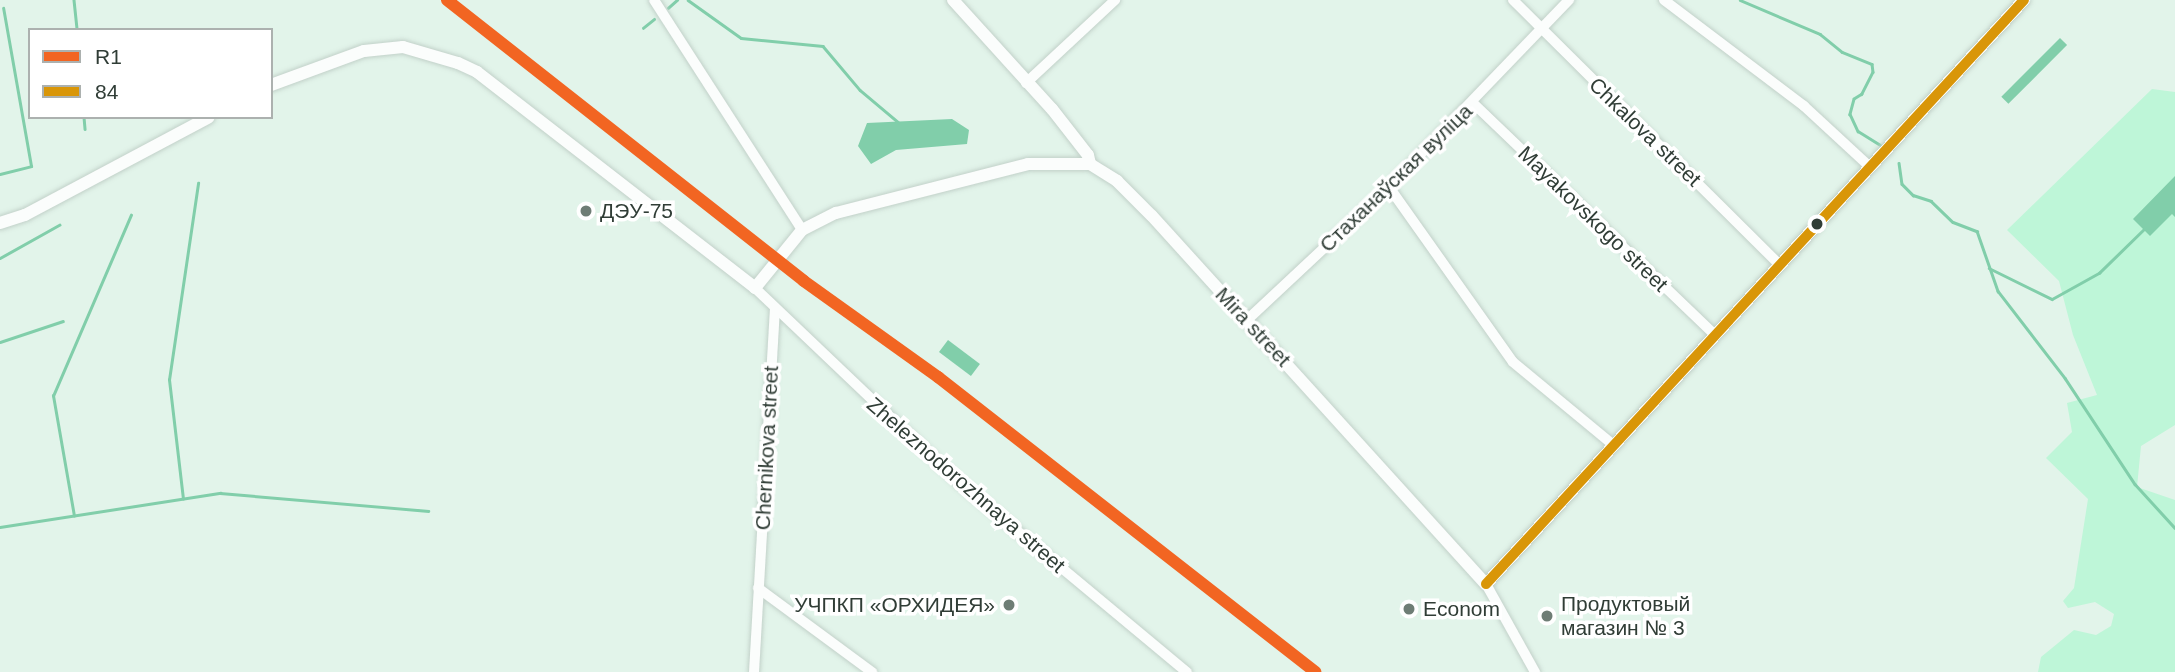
<!DOCTYPE html>
<meta charset="utf-8">
<style>
body{margin:0}
#map{position:relative;width:2175px;height:672px;overflow:hidden;background:#e2f4ea;font-family:Arial,sans-serif}
div>[style]{position:absolute}
.green>*{inset:0;background:#bef6d8}
.water>*{inset:0;background:#81ceaa;transform-origin:0 0}
.stream>*{height:2.5px;margin:-1.25px;padding:0 1.25px;transform-origin:1.25px;border-radius:1.25px;background:#81ceaa}
.roads{filter:drop-shadow(0 0 2px #c2d1c9) drop-shadow(0 0 2px #c2d1c9)}
.street>*{height:10px;margin:-5px;padding:0 5px;transform-origin:5px;border-radius:5px;background:#fbfdfc}
.secondary>*{height:12px;margin:-6px;padding:0 6px;transform-origin:6px;border-radius:6px;background:#fbfdfc}
.bus-1>*{height:10px;margin:-5px;padding:0 5px;transform-origin:5px;border-radius:5px;background:#d99608}
.rail-1>*{height:12px;margin:-6px;padding:0 6px;transform-origin:6px;border-radius:6px;background:#f26522}
.dots>*{width:19px;height:19px;translate:-50% -50%;box-sizing:border-box;border:4px solid #fff;border-radius:50%}
span{translate:-50% -50%;white-space:nowrap;text-align:center;line-height:1.15;-webkit-text-stroke:7px #fff;paint-order:stroke}
.street-label{font-size:21px;color:#303d36}
.poi-label{font-size:21px;color:#303d36}
.left{translate:0 -50%;text-align:left}
.right{translate:-100% -50%;text-align:right}
.legend{position:absolute;left:28px;top:28px;width:245px;height:91px;box-sizing:border-box;background:#fff;border:2px solid #acb1af;margin:0;padding:9px 12px;list-style:none;font-size:21px;color:#303d36}
.legend li{display:flex;align-items:center;gap:14px;height:35px}
.legend b{width:35px;border:2px solid #acb1af}
</style>
<div id="map">
<div class="green">
<i style="clip-path:polygon(2152px 89px,2175px 92px,2175px 425px,2141px 446px,2137px 487px,2175px 500px,2175px 672px,2038px 672px,2041px 657px,2074px 630px,2096px 635px,2111px 626px,2114px 614px,2095px 602px,2068px 608px,2063px 601px,2074px 588px,2088px 499px,2046px 458px,2072px 432px,2067px 403px,2097px 395px,2073px 335px,2059px 281px,2007px 230px)"></i>
</div>
<div class="water">
<i style="left:2060px;top:38px;width:10px;height:83px;rotate:45deg"></i>
<i style="clip-path:polygon(952px 119px,969px 130px,967px 144px,896px 150px,871px 164px,858px 146px,867px 123px)"></i>
<i style="clip-path:polygon(2175px 176px,2175px 217px,2172px 214px,2150px 236px,2133px 219px)"></i>
<i style="left:948px;top:340px;width:40px;height:15px;rotate:37deg"></i>
</div>
<div class="stream">
<i style="left:74px;top:0;width:30px;rotate:84deg"></i>
<i style="left:688px;top:0;width:65px;rotate:35.6deg"></i>
<i style="left:741px;top:38px;width:82px;rotate:5.6deg"></i>
<i style="left:823px;top:46px;width:57px;rotate:49.9deg"></i>
<i style="left:860px;top:90px;width:50px;rotate:40.1deg"></i>
<i style="left:1740px;top:0;width:87px;rotate:23deg"></i>
<i style="left:1820px;top:34px;width:28px;rotate:39deg"></i>
<i style="left:1842px;top:52px;width:32px;rotate:22deg"></i>
<i style="left:1872px;top:64px;width:8px;rotate:83deg"></i>
<i style="left:1873px;top:72px;width:25px;rotate:117deg"></i>
<i style="left:1862px;top:94px;width:9px;rotate:148deg"></i>
<i style="left:1854px;top:99px;width:16px;rotate:105deg"></i>
<i style="left:1850px;top:114px;width:19px;rotate:65deg"></i>
<i style="left:1858px;top:131px;width:26px;rotate:32deg"></i>
<i style="left:668px;top:8px;width:12px;rotate:-42deg"></i>
<i style="left:643px;top:28px;width:14px;rotate:-39deg"></i>
<i style="left:84px;top:117px;width:12px;rotate:85deg"></i>
<i style="left:1899px;top:163px;width:21px;rotate:82deg"></i>
<i style="left:1902px;top:184px;width:16px;rotate:45deg"></i>
<i style="left:1913px;top:195px;width:19px;rotate:18deg"></i>
<i style="left:1931px;top:201px;width:30px;rotate:44deg"></i>
<i style="left:1953px;top:222px;width:26px;rotate:21deg"></i>
<i style="left:1977px;top:231px;width:64px;rotate:70.7deg"></i>
<i style="left:1998px;top:291px;width:110px;rotate:52.4deg"></i>
<i style="left:2065px;top:378px;width:127px;rotate:56.6deg"></i>
<i style="left:2135px;top:484px;width:59px;rotate:47.7deg"></i>
<i style="left:0;top:174px;width:32px;rotate:-14deg"></i>
<i style="left:31px;top:166px;width:160px;rotate:-100deg"></i>
<i style="left:0;top:258px;width:68px;rotate:-29.2deg"></i>
<i style="left:1989px;top:268px;width:70px;rotate:26.2deg"></i>
<i style="left:2052px;top:299px;width:54px;rotate:-29deg"></i>
<i style="left:2099px;top:273px;width:62px;rotate:-44.3deg"></i>
<i style="left:0;top:342px;width:66px;rotate:-18.4deg"></i>
<i style="left:183px;top:499px;width:120px;rotate:-96.7deg"></i>
<i style="left:169px;top:380px;width:199px;rotate:-81.6deg"></i>
<i style="left:74px;top:516px;width:122px;rotate:-99.9deg"></i>
<i style="left:53px;top:396px;width:197px;rotate:-66.7deg"></i>
<i style="left:0;top:527px;width:223px;rotate:-8.8deg"></i>
<i style="left:220px;top:493px;width:209px;rotate:4.9deg"></i>
</div>
<div class="roads">
<div class="street">
<i style="left:654px;top:0;width:274px;rotate:57.2deg"></i>
<i style="left:1513px;top:0;width:373px;rotate:44.8deg"></i>
<i style="left:1664px;top:0;width:176px;rotate:37.1deg"></i>
<i style="left:1804px;top:106px;width:88px;rotate:42.7deg"></i>
<i style="left:1026px;top:83px;width:122px;rotate:-43deg"></i>
<i style="left:1473px;top:103px;width:334px;rotate:43.8deg"></i>
<i style="left:1389px;top:187px;width:214px;rotate:54.7deg"></i>
<i style="left:1513px;top:362px;width:127px;rotate:39.6deg"></i>
<i style="left:755px;top:288px;width:284px;rotate:43.6deg"></i>
<i style="left:961px;top:484px;width:294px;rotate:39.8deg"></i>
<i style="left:1246px;top:321px;width:196px;rotate:-43.1deg"></i>
<i style="left:1389px;top:187px;width:260px;rotate:-46.1deg"></i>
<i style="left:1486px;top:584px;width:101px;rotate:60.9deg"></i>
<i style="left:758px;top:588px;width:142px;rotate:36.4deg"></i>
<i style="left:754px;top:672px;width:364px;rotate:-86.7deg"></i>
</div>
<div class="secondary">
<i style="left:953px;top:0;width:147px;rotate:47.8deg"></i>
<i style="left:1052px;top:109px;width:58px;rotate:52deg"></i>
<i style="left:1088px;top:155px;width:9px;rotate:77deg"></i>
<i style="left:271px;top:85px;width:99px;rotate:-20.1deg"></i>
<i style="left:364px;top:51px;width:39px;rotate:-6deg"></i>
<i style="left:403px;top:47px;width:57px;rotate:16.2deg"></i>
<i style="left:458px;top:63px;width:21px;rotate:25deg"></i>
<i style="left:477px;top:72px;width:352px;rotate:37.8deg"></i>
<i style="left:755px;top:288px;width:75px;rotate:-51deg"></i>
<i style="left:802px;top:230px;width:38px;rotate:-27deg"></i>
<i style="left:836px;top:213px;width:198px;rotate:-14.3deg"></i>
<i style="left:1028px;top:164px;width:62px"></i>
<i style="left:1090px;top:164px;width:32px;rotate:32deg"></i>
<i style="left:1117px;top:181px;width:49px;rotate:45deg"></i>
<i style="left:1152px;top:216px;width:497px;rotate:47.8deg"></i>
<i style="left:1486px;top:584px;width:794px;rotate:-47.35deg"></i>
<i style="left:0;top:223px;width:26px;rotate:-18deg"></i>
<i style="left:25px;top:215px;width:208px;rotate:-28deg"></i>
</div>
</div>
<div class="bus-1">
<i style="left:1486px;top:584px;width:794px;rotate:-47.35deg"></i>
</div>
<div class="rail-1">
<i style="left:447px;top:0;width:454px;rotate:38.2deg"></i>
<i style="left:804px;top:281px;width:165px;rotate:35.6deg"></i>
<i style="left:938px;top:377px;width:479px;rotate:38deg"></i>
</div>
<div class="dots">
<i style="left:586px;top:211px;background:#6e7d75"></i>
<i style="left:1817px;top:224px;background:#303d36"></i>
<i style="left:1009px;top:605px;background:#6e7d75"></i>
<i style="left:1409px;top:609px;background:#6e7d75"></i>
<i style="left:1547px;top:616px;background:#6e7d75"></i>
</div>
<div class="street-label">
<span style="left:1645px;top:132px;rotate:44deg">Chkalova street</span>
<span style="left:1396px;top:178px;rotate:-44deg">Стаханаўская вуліца</span>
<span style="left:1593px;top:219px;rotate:44deg">Mayakovskogo street</span>
<span style="left:1253px;top:327px;rotate:47deg">Mira street</span>
<span style="left:767px;top:448px;rotate:-87deg">Chernikova street</span>
<span style="left:966px;top:485px;rotate:41deg">Zheleznodorozhnaya street</span>
</div>
<div class="poi-label">
<span class="left" style="left:600px;top:211px">ДЭУ-75</span>
<span class="left" style="left:1561px;top:616px">Продуктовый<br>магазин № 3</span>
<span class="right" style="left:995px;top:605px">УЧПКП «ОРХИДЕЯ»</span>
<span class="left" style="left:1423px;top:609px">Econom</span>
</div>
<ul class="legend">
<li><b style="height:9px;background:#f26522"></b>R1</li>
<li><b style="height:9px;background:#d99608"></b>84</li>
</ul>
</div>
